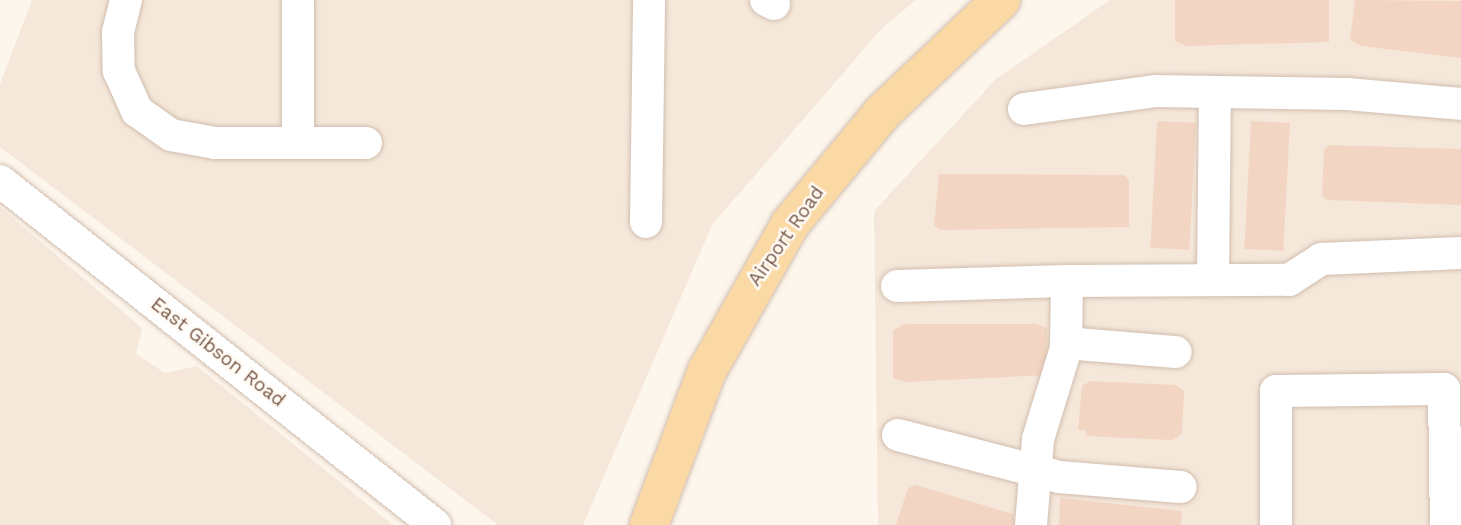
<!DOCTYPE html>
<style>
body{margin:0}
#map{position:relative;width:1461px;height:525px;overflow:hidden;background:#fdf6ec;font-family:"Work Sans",sans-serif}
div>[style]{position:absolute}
.residential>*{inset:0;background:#f5e8da}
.building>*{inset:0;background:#f3d5c3;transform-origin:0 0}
.roads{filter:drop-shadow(0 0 2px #d1beb0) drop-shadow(0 0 2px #d1beb0)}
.minor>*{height:32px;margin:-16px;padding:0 16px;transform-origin:16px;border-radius:16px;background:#fff}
.major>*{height:38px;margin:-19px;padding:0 19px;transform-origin:19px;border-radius:19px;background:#fbd9a5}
span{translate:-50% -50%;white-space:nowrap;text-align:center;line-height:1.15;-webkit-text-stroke:5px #fffaf3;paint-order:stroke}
.street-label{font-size:19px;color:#7a5c4d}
</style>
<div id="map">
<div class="residential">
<i style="clip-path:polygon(32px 0,916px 0,883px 27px,712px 225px,583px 525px,498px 525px,0 147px,0 84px)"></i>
<i style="clip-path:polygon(1110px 0,1461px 0,1461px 525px,878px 525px,874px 211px,996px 79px)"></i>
<i style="clip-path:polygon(0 207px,142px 328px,136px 354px,165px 373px,197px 366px,393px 525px,0 525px)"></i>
</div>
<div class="building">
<i style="clip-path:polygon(1175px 0,1329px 0,1329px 42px,1186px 46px,1175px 41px)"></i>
<i style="clip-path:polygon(1355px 0,1461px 1px,1461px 58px,1361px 46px,1350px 40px)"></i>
<i style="left:1196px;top:123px;width:127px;height:39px;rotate:93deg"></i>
<i style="left:1290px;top:123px;width:128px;height:39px;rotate:93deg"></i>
<i style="clip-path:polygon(1330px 145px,1461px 149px,1461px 205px,1328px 200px,1322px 196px,1324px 149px)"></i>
<i style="clip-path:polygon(939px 174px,1124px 175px,1129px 179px,1129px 227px,940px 230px,934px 226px)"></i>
<i style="clip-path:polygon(905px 324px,1036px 324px,1047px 328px,1047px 375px,905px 382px,893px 378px,893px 330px)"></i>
<i style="clip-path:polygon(1090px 381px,1176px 385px,1184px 391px,1182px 434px,1172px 440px,1086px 436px,1086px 430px,1078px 430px,1082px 386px)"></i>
<i style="clip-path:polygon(916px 485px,1013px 514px,1016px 525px,896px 525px,908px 488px)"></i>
<i style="clip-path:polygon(1060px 498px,1182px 511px,1181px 525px,1059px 525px)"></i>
</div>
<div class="roads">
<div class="minor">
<i style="left:126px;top:0;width:33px;rotate:104deg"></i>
<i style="left:118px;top:32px;width:39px;rotate:89deg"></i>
<i style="left:119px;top:71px;width:44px;rotate:65.8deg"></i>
<i style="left:137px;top:111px;width:42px;rotate:35.2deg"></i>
<i style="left:171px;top:135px;width:45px;rotate:10.3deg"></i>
<i style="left:215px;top:143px;width:151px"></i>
<i style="left:298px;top:0;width:143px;rotate:90deg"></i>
<i style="left:766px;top:0;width:9px;rotate:27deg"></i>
<i style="left:1024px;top:109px;width:132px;rotate:-7.8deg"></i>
<i style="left:1155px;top:91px;width:192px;rotate:0.9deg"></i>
<i style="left:1347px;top:94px;width:114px;rotate:5deg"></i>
<i style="left:0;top:181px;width:555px;rotate:38.34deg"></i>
<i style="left:646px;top:222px;width:222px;rotate:-89.2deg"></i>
<i style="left:1213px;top:277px;width:183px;rotate:-89.4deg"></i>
<i style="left:897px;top:286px;width:170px;rotate:-1.7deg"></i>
<i style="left:1066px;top:343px;width:110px;rotate:4.7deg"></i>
<i style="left:898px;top:435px;width:166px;rotate:14.6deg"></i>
<i style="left:1059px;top:477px;width:122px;rotate:4.7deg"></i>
<i style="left:1031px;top:525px;width:86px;rotate:-85.3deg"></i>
<i style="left:1038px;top:439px;width:95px;rotate:-72.9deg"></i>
<i style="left:1066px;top:348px;width:67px;rotate:-89.1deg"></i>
<i style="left:1067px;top:281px;width:222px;rotate:-0.3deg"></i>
<i style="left:1289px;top:280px;width:38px;rotate:-33deg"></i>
<i style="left:1321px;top:259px;width:140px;rotate:-2.5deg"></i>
<i style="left:1276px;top:525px;width:134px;rotate:-90deg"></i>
<i style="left:1276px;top:391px;width:168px;rotate:-0.7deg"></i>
<i style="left:1444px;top:389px;width:136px;rotate:89.2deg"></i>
</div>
<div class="major">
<i style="left:649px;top:525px;width:165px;rotate:-69.4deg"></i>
<i style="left:707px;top:371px;width:169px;rotate:-60.5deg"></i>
<i style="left:790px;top:224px;width:144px;rotate:-50.3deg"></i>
<i style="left:882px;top:113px;width:164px;rotate:-43.5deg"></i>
</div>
</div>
<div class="street-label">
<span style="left:786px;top:236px;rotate:-55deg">Airport Road</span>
<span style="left:218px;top:352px;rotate:38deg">East Gibson Road</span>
</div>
</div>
